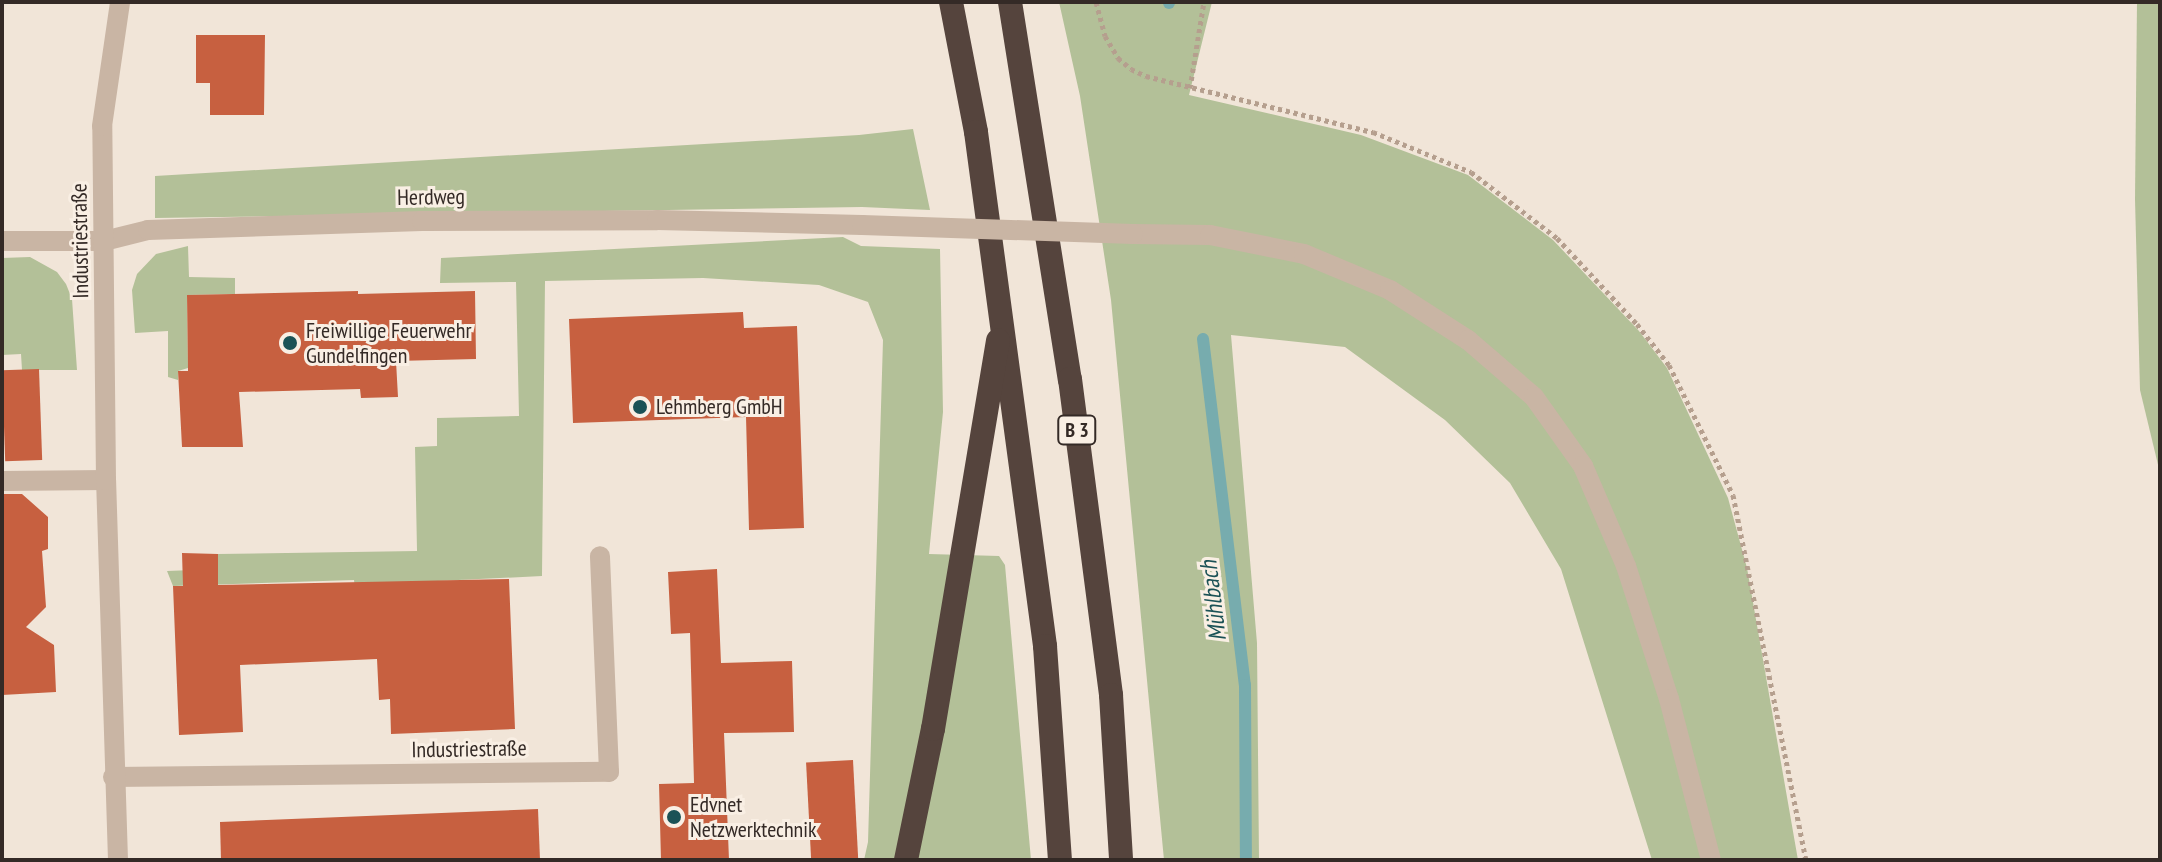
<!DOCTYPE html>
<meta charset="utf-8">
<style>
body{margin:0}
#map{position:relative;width:2162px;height:862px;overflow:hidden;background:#f1e5d8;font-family:"PT Sans Narrow",sans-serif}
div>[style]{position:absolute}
.green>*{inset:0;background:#b3c098}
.stream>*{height:12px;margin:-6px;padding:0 6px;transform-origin:6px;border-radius:6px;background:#77acae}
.building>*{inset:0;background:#c76040;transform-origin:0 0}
.path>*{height:5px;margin-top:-2.5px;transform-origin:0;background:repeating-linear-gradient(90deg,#b59f8e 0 4px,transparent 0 8px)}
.minor>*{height:20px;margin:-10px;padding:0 10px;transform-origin:10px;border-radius:10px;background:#c9b5a4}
.highway>*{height:24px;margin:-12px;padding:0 12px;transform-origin:12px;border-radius:12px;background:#55443d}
.minor-bridge>*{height:20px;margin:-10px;padding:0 10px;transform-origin:10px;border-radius:10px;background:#c9b5a4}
.dots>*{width:22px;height:22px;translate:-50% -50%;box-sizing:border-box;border:4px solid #f9efe4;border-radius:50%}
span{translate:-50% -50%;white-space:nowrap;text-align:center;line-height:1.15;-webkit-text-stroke:6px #f9efe4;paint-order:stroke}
.shield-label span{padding:2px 6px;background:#f9efe4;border:2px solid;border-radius:6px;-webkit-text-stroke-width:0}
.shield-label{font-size:20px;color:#342a26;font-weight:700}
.street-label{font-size:22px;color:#342a26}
.poi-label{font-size:22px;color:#342a26}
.left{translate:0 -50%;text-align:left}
.water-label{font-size:24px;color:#1b5256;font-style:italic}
.frame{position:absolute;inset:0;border:4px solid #342a26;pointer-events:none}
</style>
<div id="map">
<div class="green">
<i style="clip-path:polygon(1059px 2px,1212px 2px,1189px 95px,1361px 135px,1468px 175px,1553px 240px,1639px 331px,1667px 368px,1728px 498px,1747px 568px,1798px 860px,1652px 860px,1561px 569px,1510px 483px,1445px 420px,1345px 347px,1231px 335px,1257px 643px,1259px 860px,1164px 860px,1111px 300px,1080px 96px)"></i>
<i style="clip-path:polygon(2137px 2px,2160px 2px,2160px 473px,2140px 390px,2135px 199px)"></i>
<i style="clip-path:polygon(913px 129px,930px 210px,862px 207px,155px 218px,155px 176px,859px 135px)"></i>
<i style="clip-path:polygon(843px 237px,861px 246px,940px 249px,943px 412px,929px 554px,999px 556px,1005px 565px,1031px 860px,864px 860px,868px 842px,883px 340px,868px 302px,819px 285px,703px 278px,545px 281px,542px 576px,375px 584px,356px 599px,354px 580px,173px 586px,167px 571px,218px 569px,218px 554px,417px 551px,415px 447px,437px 446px,437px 418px,519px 416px,516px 282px,440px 283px,441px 258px)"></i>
<i style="clip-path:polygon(188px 246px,189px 277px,235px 278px,235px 294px,187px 295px,188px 368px,178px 371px,178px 380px,168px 377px,168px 331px,135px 333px,132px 290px,137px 274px,156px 254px)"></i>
<i style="clip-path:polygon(30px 257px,57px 272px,66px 284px,72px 299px,77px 370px,22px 370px,21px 354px,2px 355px,2px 258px)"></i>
</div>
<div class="stream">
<i style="left:1169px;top:3px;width:1px;rotate:-90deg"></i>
<i style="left:1203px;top:339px;width:349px;rotate:83.1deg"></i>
<i style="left:1245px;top:685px;width:175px;rotate:89.7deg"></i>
</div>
<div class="building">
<i style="clip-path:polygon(196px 35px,265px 35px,264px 115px,210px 115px,210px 83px,196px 83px)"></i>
<i style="clip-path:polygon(358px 291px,358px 294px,475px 291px,476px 359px,396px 361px,398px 397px,361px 398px,360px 389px,239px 392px,243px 447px,182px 447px,178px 371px,188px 371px,187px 295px)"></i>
<i style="clip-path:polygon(743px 312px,744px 328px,797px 326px,804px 528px,749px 530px,746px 417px,573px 423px,569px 319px)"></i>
<i style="left:39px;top:369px;width:91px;height:37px;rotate:88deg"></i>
<i style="clip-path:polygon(2px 494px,22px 494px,48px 517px,48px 549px,42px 551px,46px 607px,26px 627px,54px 645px,56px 692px,2px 695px)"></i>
<i style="clip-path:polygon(182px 553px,218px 554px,218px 585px,509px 579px,515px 729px,391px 734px,390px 699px,379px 700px,377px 659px,240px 665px,243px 732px,179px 735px,173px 586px,183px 586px)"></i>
<i style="clip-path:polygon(717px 569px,721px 663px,792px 661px,794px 732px,724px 733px,729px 860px,661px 860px,659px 784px,694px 783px,690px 633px,671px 634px,668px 572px)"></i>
<i style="left:853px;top:760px;width:100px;height:47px;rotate:87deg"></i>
<i style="clip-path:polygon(538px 809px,540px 860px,221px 860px,220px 822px)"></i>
</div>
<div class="path">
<i style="left:1096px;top:2px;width:35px;rotate:75deg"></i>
<i style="left:1105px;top:36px;width:26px;rotate:59deg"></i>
<i style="left:1118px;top:58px;width:17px;rotate:40deg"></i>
<i style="left:1131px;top:69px;width:17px;rotate:25deg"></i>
<i style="left:1146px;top:76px;width:234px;rotate:13.9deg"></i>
<i style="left:1373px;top:132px;width:106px;rotate:22.2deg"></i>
<i style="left:1471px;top:172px;width:108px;rotate:37.5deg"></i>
<i style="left:1557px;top:238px;width:117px;rotate:47.1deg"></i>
<i style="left:1637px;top:324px;width:52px;rotate:52deg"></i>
<i style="left:1669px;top:365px;width:145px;rotate:63.8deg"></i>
<i style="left:1733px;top:495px;width:372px;rotate:78.7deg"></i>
<i style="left:1190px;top:88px;width:87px;rotate:-80.8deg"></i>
</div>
<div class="minor">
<i style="left:1133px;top:234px;width:77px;rotate:0.7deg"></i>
<i style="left:1210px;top:235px;width:96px;rotate:11.4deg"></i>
<i style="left:1304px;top:254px;width:93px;rotate:22.7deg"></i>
<i style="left:1390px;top:290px;width:93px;rotate:32.7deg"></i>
<i style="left:1468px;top:340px;width:87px;rotate:40.8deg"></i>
<i style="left:1534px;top:397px;width:85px;rotate:54.6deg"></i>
<i style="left:1583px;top:466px;width:109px;rotate:66.7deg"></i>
<i style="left:1626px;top:566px;width:140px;rotate:72.1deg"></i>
<i style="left:1669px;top:699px;width:166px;rotate:75.4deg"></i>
<i style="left:2px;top:241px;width:102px"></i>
<i style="left:104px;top:241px;width:45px;rotate:-14deg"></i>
<i style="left:148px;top:230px;width:274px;rotate:-1.9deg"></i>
<i style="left:422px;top:221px;width:235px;rotate:-0.2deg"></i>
<i style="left:657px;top:220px;width:205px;rotate:1.4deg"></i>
<i style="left:2px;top:481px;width:104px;rotate:-0.6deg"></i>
<i style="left:113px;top:777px;width:496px;rotate:-0.6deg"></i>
<i style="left:609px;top:772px;width:216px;rotate:-92.4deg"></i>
<i style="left:118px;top:860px;width:380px;rotate:-91.8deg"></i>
<i style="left:106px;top:480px;width:354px;rotate:-90.6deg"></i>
<i style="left:102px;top:126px;width:125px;rotate:-81.7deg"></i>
</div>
<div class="highway">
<i style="left:951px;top:2px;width:132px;rotate:79.1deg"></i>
<i style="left:976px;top:132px;width:519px;rotate:82.35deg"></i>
<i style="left:1045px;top:646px;width:215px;rotate:86deg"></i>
<i style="left:1010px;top:2px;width:382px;rotate:81deg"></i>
<i style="left:1070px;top:379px;width:319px;rotate:82.6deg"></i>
<i style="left:1111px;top:695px;width:165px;rotate:86.5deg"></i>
<i style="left:906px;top:860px;width:134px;rotate:-78.4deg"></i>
<i style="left:933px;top:729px;width:394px;rotate:-80.5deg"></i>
</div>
<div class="minor-bridge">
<i style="left:862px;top:225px;width:271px;rotate:1.9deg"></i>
</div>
<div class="dots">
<i style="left:290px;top:343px;background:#1b5256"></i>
<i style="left:640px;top:407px;background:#1b5256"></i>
<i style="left:674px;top:817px;background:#1b5256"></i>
</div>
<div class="shield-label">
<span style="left:1077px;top:430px">B 3</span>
</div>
<div class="street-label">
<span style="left:431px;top:197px;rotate:-1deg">Herdweg</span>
<span style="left:80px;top:241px;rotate:-91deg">Industriestraße</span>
<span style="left:469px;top:749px;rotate:-1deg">Industriestraße</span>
</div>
<div class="poi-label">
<span class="left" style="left:306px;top:343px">Freiwillige Feuerwehr<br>Gundelfingen</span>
<span class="left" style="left:656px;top:407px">Lehmberg GmbH</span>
<span class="left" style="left:690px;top:817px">Edvnet<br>Netzwerktechnik</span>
</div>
<div class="water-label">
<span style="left:1213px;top:601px;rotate:-97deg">Mühlbach</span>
</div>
<div class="frame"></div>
</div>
